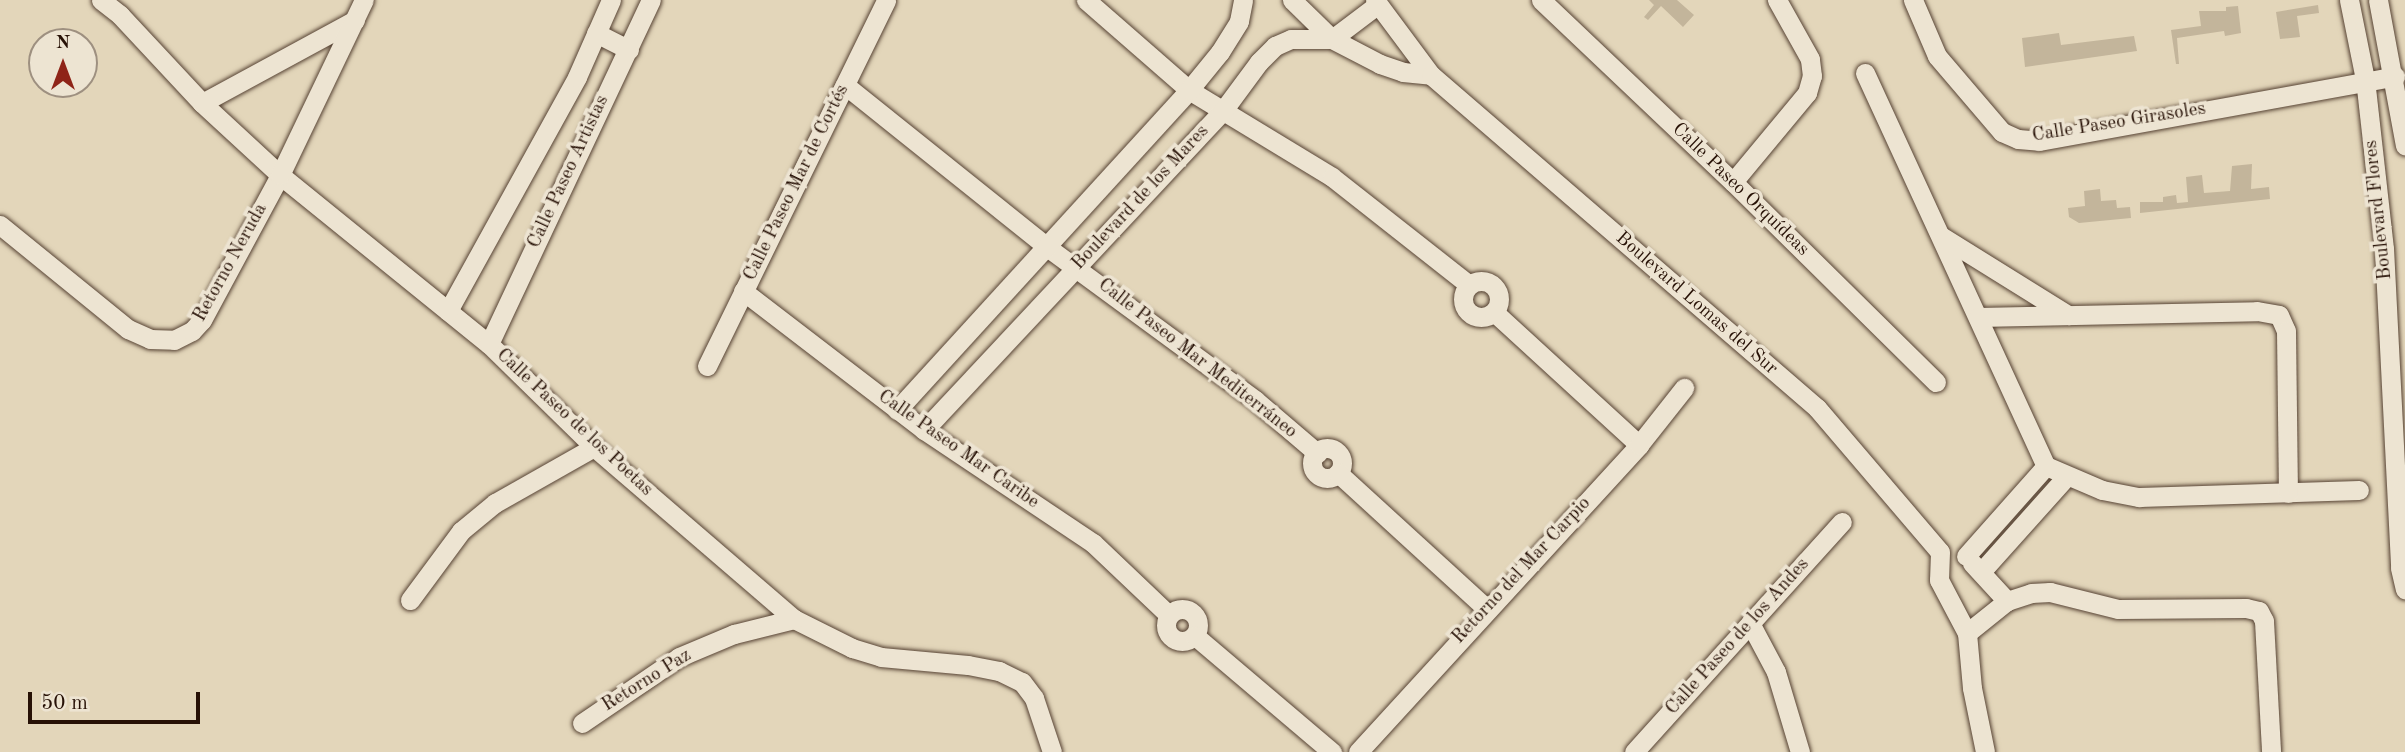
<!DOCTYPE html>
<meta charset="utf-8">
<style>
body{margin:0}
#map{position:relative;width:2405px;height:752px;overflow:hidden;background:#e3d6ba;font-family:"Old Standard TT",serif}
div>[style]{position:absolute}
.green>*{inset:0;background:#c3b59b}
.roads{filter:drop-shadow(0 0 2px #564233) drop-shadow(0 0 2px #564233)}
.street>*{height:19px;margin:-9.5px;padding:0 9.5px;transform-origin:9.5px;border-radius:9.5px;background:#ede4d2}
.street>.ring{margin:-9.5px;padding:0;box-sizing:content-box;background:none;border:19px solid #ede4d2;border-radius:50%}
span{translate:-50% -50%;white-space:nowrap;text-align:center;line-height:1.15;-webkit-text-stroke:7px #ede4d2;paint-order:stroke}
.street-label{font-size:19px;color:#271106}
.north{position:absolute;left:28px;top:28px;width:70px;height:70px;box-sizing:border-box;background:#ede4d2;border:2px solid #9e9080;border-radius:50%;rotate:0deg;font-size:19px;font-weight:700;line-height:28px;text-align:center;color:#271106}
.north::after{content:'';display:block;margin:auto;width:24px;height:32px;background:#8f2418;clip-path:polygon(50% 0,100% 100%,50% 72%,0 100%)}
.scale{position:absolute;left:28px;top:692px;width:172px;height:32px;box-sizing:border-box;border:4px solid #271106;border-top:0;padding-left:9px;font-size:21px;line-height:24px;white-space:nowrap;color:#271106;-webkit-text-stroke:5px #ede4d2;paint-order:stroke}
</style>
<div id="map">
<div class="green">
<i style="clip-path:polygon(1649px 0,1677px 0,1694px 15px,1683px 27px,1661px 6px,1648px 20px,1644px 17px,1654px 5px)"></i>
<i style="clip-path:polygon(2318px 5px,2319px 13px,2297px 16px,2300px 37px,2280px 39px,2276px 12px)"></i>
<i style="clip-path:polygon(2238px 6px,2241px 33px,2225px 36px,2224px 31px,2177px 38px,2179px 64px,2176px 64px,2171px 30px,2201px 26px,2199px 11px,2226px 11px,2226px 7px)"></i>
<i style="clip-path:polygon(2059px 33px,2061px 45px,2134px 36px,2137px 51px,2025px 67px,2022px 38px)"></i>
<i style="clip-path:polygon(2252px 164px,2251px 189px,2269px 187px,2270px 199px,2140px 213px,2140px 202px,2163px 202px,2163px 197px,2176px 195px,2177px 203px,2188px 202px,2186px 177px,2202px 175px,2204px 193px,2230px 191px,2232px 166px)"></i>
<i style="clip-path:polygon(2100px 189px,2101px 201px,2116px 200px,2117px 208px,2130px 207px,2131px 218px,2079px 223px,2069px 217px,2068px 208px,2085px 206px,2084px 191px)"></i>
</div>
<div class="roads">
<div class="street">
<i style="left:101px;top:0;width:24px;rotate:38deg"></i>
<i style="left:120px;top:15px;width:120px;rotate:47deg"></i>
<i style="left:202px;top:103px;width:106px;rotate:42.7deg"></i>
<i style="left:280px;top:175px;width:269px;rotate:39deg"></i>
<i style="left:489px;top:344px;width:147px;rotate:44.4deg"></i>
<i style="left:594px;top:447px;width:264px;rotate:40.7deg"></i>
<i style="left:794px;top:619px;width:65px;rotate:26.6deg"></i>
<i style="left:852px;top:648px;width:30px;rotate:17deg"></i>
<i style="left:881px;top:657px;width:87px;rotate:5.3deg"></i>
<i style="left:968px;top:665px;width:32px;rotate:11deg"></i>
<i style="left:999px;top:671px;width:25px;rotate:26deg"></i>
<i style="left:1022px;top:682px;width:20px;rotate:53deg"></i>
<i style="left:1034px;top:698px;width:57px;rotate:71.6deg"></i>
<i style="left:1086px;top:0;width:137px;rotate:41.1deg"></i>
<i style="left:1189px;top:90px;width:167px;rotate:31.3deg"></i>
<i style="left:1332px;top:177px;width:174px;rotate:38.2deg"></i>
<i style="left:1292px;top:0;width:56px;rotate:44.3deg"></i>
<i style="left:1332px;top:39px;width:54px;rotate:27.5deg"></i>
<i style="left:1380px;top:64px;width:24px;rotate:19deg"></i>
<i style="left:1403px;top:72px;width:28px;rotate:6deg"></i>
<i style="left:1375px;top:0;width:94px;rotate:53.3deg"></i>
<i style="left:1431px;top:75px;width:510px;rotate:40.78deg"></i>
<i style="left:1817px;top:408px;width:189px;rotate:49.5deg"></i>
<i style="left:1541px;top:0;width:265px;rotate:43.5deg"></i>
<i style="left:1733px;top:182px;width:285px;rotate:44.6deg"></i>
<i style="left:1913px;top:0;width:61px;rotate:66.8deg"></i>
<i style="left:1937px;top:56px;width:100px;rotate:49.5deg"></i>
<i style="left:2002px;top:132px;width:17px;rotate:24deg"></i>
<i style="left:2018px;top:139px;width:21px;rotate:5deg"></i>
<i style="left:2039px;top:141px;width:362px;rotate:-10.3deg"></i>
<i style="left:2349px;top:0;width:81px;rotate:78.6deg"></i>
<i style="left:2365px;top:79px;width:170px;rotate:83.6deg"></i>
<i style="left:2384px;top:248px;width:320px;rotate:87.1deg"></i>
<i style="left:2400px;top:568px;width:22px;rotate:77deg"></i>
<i style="left:2378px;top:0;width:148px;rotate:79.5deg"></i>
<i style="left:596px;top:33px;width:37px;rotate:27deg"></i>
<i style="left:1865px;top:73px;width:433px;rotate:65.3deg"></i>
<i style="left:2046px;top:466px;width:61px;rotate:23.2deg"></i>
<i style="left:2102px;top:490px;width:38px;rotate:11deg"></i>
<i style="left:2139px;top:497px;width:220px;rotate:-1.8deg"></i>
<i style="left:845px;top:85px;width:259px;rotate:38.7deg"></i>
<i style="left:1047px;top:247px;width:258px;rotate:36.3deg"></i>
<i style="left:1255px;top:400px;width:82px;rotate:40.5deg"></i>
<i style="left:202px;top:103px;width:174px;rotate:-28.5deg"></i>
<i style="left:1733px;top:182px;width:116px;rotate:-50.3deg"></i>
<i style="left:1807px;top:93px;width:18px;rotate:-74deg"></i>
<i style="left:1812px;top:76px;width:17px;rotate:-97deg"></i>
<i style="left:1810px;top:59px;width:68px;rotate:-119.2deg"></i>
<i style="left:0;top:225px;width:165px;rotate:39.1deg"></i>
<i style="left:128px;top:329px;width:24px;rotate:24deg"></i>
<i style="left:150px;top:339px;width:24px;rotate:2deg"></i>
<i style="left:174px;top:340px;width:20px;rotate:-27deg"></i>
<i style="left:192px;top:331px;width:15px;rotate:-48deg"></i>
<i style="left:202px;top:320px;width:165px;rotate:-61.7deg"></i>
<i style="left:280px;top:175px;width:194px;rotate:-64.4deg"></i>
<i style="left:1941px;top:236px;width:150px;rotate:31.9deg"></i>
<i class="ring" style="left:1463px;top:281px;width:17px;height:17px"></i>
<i style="left:743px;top:291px;width:228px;rotate:37.5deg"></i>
<i style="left:924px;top:430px;width:203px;rotate:33.8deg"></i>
<i style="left:1093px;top:543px;width:105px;rotate:43.5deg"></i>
<i style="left:448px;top:311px;width:267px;rotate:-61.1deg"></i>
<i style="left:577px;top:77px;width:84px;rotate:-66.2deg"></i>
<i style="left:1494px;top:312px;width:197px;rotate:42.5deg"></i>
<i style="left:1978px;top:317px;width:279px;rotate:-1.2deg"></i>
<i style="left:2257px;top:311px;width:22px;rotate:10deg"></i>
<i style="left:2279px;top:315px;width:17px;rotate:66deg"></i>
<i style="left:2286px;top:331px;width:162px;rotate:89.3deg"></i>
<i style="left:489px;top:344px;width:380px;rotate:-64.8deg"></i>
<i style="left:707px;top:366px;width:407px;rotate:-63.9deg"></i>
<i style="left:897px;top:410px;width:433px;rotate:-47.6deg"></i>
<i style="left:1189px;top:90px;width:49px;rotate:-50.8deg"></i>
<i style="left:1220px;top:52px;width:36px;rotate:-58deg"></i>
<i style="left:1239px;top:21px;width:21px;rotate:-79deg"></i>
<i style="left:924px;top:430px;width:436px;rotate:-46.9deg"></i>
<i style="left:1222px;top:112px;width:62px;rotate:-53.5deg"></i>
<i style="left:1259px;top:62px;width:23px;rotate:-45deg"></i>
<i style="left:1275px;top:46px;width:17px;rotate:-24deg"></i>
<i style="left:1291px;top:39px;width:41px"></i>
<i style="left:1332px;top:39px;width:56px;rotate:-37.1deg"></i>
<i class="ring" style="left:1312px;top:448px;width:11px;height:11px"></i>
<i style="left:1338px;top:473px;width:202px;rotate:42.4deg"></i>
<i style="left:1940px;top:552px;width:28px;rotate:92deg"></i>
<i style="left:1939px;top:580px;width:60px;rotate:62.2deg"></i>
<i style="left:1967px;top:633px;width:55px;rotate:84.8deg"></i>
<i style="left:1972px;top:688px;width:65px;rotate:78.5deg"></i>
<i style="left:1966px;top:556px;width:120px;rotate:-48.4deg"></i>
<i style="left:1972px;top:563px;width:52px;rotate:47.4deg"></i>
<i style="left:1981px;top:572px;width:127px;rotate:-48.2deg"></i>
<i style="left:410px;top:600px;width:86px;rotate:-53.5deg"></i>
<i style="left:461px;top:531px;width:44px;rotate:-39.5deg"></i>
<i style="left:495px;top:503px;width:114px;rotate:-29.5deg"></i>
<i class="ring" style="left:1166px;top:609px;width:13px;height:13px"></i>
<i style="left:1750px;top:623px;width:55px;rotate:62deg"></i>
<i style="left:1776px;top:672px;width:84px;rotate:73.3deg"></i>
<i style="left:1967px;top:633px;width:51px;rotate:-38.7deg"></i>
<i style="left:2007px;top:601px;width:25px;rotate:-18deg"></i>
<i style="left:2031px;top:593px;width:19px;rotate:-3deg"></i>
<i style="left:2050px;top:592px;width:70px;rotate:14deg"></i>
<i style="left:2118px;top:609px;width:128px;rotate:-0.4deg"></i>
<i style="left:2246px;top:608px;width:13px;rotate:13deg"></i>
<i style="left:2259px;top:611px;width:11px;rotate:63deg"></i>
<i style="left:2264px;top:621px;width:131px;rotate:86.9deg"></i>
<i style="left:1195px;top:636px;width:180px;rotate:40.3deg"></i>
<i style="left:582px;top:723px;width:117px;rotate:-34.2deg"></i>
<i style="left:679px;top:657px;width:60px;rotate:-22.7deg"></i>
<i style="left:734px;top:634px;width:62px;rotate:-14deg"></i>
<i style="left:1358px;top:752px;width:416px;rotate:-47.5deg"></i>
<i style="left:1639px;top:445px;width:73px;rotate:-51.7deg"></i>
<i style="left:1634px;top:752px;width:310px;rotate:-47.9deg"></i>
</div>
</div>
<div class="street-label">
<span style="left:2119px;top:123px;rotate:-9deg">Calle Paseo Girasoles</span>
<span style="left:569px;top:172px;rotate:-65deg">Calle Paseo Artistas</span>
<span style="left:797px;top:183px;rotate:-64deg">Calle Paseo Mar de Cortés</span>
<span style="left:1740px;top:190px;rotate:44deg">Calle Paseo Orquídeas</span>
<span style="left:1141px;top:198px;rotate:-47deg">Boulevard de los Mares</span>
<span style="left:2379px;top:210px;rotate:-96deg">Boulevard Flores</span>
<span style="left:231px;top:263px;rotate:-61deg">Retorno Neruda</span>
<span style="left:1696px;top:304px;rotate:41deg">Boulevard Lomas del Sur</span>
<span style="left:1197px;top:359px;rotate:38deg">Calle Paseo Mar Mediterráneo</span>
<span style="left:574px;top:423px;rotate:43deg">Calle Paseo de los Poetas</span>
<span style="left:958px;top:450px;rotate:35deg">Calle Paseo Mar Caribe</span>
<span style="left:1522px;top:571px;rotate:-47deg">Retorno del Mar Carpio</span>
<span style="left:1738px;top:637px;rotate:-48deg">Calle Paseo de los Andes</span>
<span style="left:647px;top:681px;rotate:-32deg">Retorno Paz</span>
</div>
<div class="north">N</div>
<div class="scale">50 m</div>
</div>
